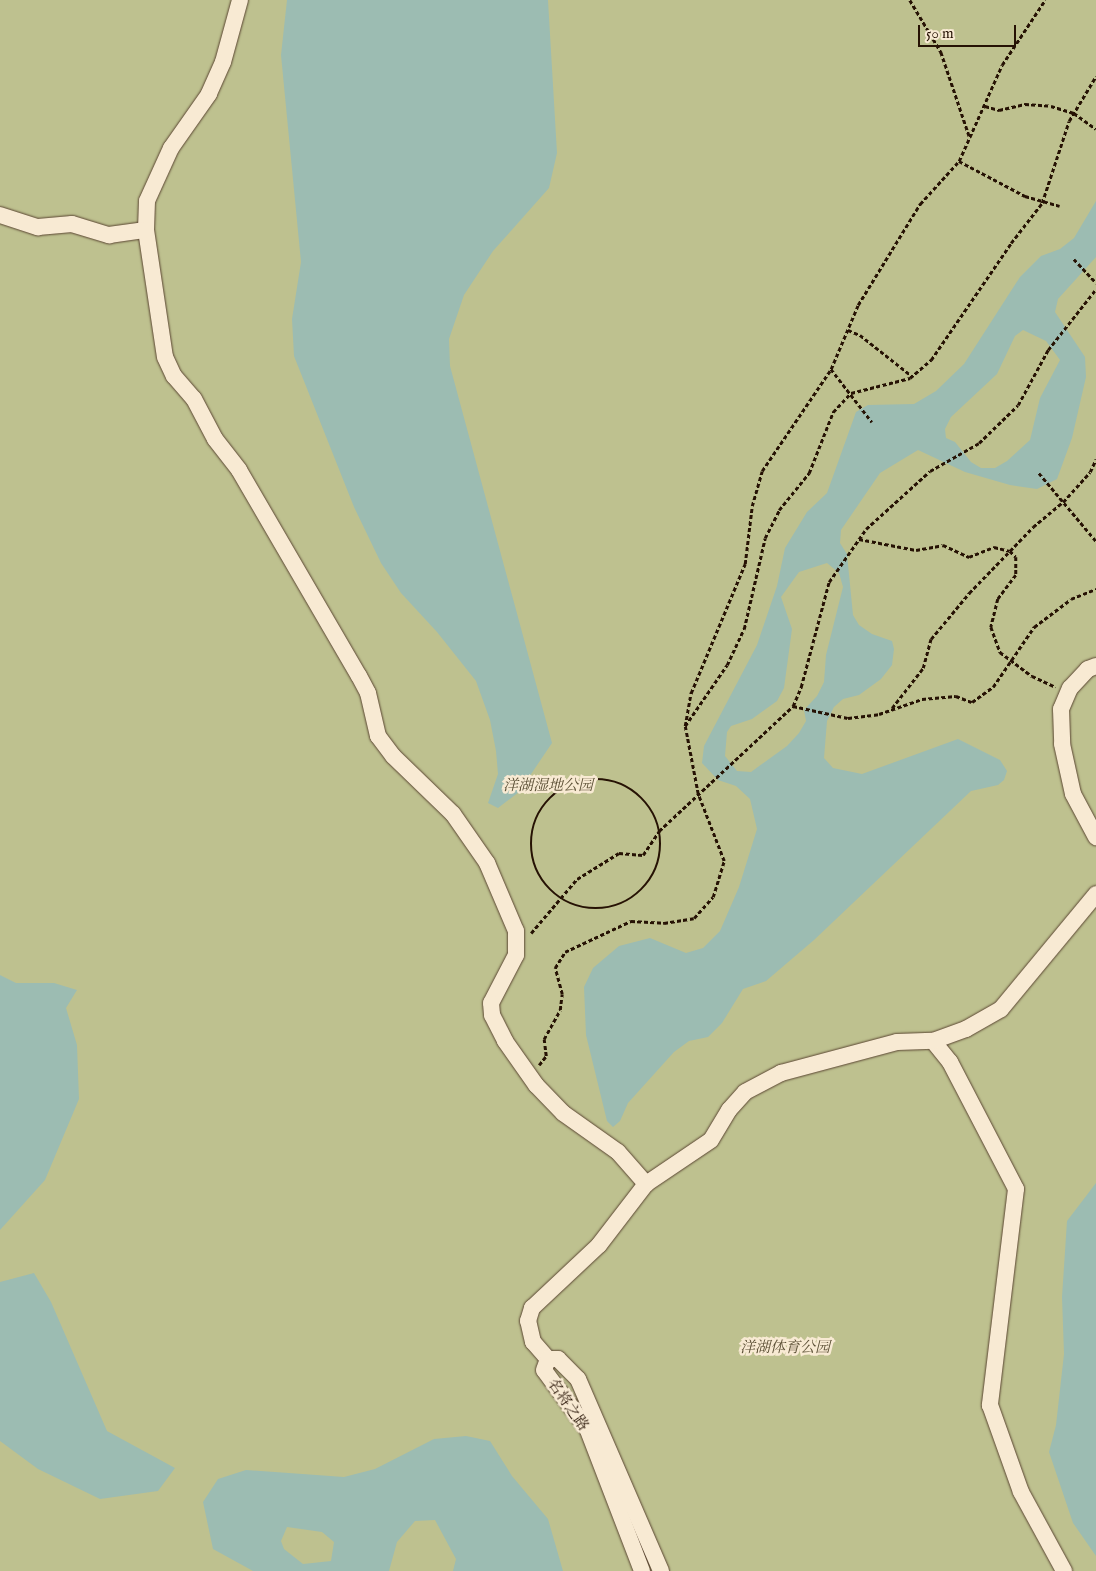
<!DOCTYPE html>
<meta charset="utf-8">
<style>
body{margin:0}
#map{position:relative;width:1096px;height:1571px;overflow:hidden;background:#f4dfbc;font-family:"IM FELL English","Noto Serif SC",serif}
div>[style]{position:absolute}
.green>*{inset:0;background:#bec18f;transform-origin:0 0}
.water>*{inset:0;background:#9cbcb2}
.path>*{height:2.5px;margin-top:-1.25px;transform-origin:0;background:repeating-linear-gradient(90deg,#261204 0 4px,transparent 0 6.5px)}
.path>.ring{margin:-1.25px;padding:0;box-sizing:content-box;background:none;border:2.5px solid #261204;border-radius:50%}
.roads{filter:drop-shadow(0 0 1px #5a4532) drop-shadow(0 0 1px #5a4532)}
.minor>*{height:16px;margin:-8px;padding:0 8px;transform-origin:8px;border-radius:8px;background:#f8ead3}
span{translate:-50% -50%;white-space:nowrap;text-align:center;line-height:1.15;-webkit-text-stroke:5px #f8ead3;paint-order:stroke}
.park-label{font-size:15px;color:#5b4f35;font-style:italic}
.street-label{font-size:15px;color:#261204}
.scale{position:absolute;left:918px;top:25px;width:98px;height:22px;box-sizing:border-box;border:2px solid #261204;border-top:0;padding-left:6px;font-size:15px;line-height:18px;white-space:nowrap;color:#261204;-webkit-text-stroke:4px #f8ead3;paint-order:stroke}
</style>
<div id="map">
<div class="green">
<i style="left:0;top:0;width:1096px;height:1571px"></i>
</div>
<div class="water">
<i style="clip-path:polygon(287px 0,548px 0,557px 153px,549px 188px,493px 251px,464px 295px,449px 339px,450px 366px,552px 743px,519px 792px,498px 808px,488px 803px,498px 774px,496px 751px,490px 720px,476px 681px,437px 632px,401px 593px,381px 563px,354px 507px,294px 356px,292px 319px,301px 262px,281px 55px)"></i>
<i style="clip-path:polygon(evenodd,1096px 201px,1096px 257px,1058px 299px,1055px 312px,1085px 357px,1086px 377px,1072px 438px,1057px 479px,1037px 489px,1010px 485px,965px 472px,918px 450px,880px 473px,841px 530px,840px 543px,847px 554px,853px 615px,859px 625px,872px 634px,892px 641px,894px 649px,892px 665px,881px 679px,859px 695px,843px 699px,834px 707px,827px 721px,824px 758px,833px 768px,862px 774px,958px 739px,1000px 760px,1007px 771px,1004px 780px,998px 785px,971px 791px,814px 940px,766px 981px,743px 989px,722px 1023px,708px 1037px,689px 1041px,674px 1052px,628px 1103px,620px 1121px,613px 1127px,607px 1121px,586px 1035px,584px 987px,593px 968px,619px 946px,650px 938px,686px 953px,703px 948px,720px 931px,739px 887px,757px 829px,750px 799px,736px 786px,718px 780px,702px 763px,704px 746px,757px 645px,777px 586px,785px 548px,807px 512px,827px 493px,856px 412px,868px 405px,914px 404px,936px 391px,964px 364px,1020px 277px,1041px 256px,1060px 249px,1074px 238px,1096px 201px,1023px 330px,1046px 341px,1060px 360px,1040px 398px,1030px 440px,1007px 461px,995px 468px,981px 468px,971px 462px,955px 442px,946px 438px,945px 429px,951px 417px,997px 374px,1015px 336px,1023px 330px,1096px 201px,827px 563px,839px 573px,843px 587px,826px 655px,824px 682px,817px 696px,804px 710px,806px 721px,799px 733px,787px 746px,751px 772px,737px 771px,725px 756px,727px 732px,731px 726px,752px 719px,777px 701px,784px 688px,792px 629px,781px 597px,799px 572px,827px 563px)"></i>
<i style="clip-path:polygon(0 975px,16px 983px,54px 983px,77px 990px,66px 1008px,77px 1045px,79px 1099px,45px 1180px,0 1230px)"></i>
<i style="clip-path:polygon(1096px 1183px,1096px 1556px,1073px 1523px,1049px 1452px,1056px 1425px,1064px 1354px,1062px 1297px,1067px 1221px)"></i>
<i style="clip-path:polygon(34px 1273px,51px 1302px,107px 1431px,175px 1468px,158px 1491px,100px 1499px,38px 1469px,0 1441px,0 1282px)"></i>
<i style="clip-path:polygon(evenodd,466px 1436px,490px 1441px,512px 1476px,548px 1519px,563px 1571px,453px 1571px,456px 1559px,435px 1520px,415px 1521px,397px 1542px,389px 1571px,253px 1571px,213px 1549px,203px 1502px,218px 1479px,246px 1470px,344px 1477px,375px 1469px,434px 1439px,466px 1436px,287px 1527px,322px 1532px,334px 1542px,331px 1561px,303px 1564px,284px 1549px,281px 1541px,287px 1527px)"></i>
</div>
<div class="path">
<i style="left:910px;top:0;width:61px;rotate:59.2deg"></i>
<i style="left:941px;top:52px;width:91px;rotate:71.4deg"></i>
<i style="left:985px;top:106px;width:15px;rotate:16deg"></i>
<i style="left:999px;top:110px;width:27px;rotate:-13deg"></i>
<i style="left:1025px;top:104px;width:26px;rotate:4deg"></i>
<i style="left:1051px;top:106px;width:24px;rotate:17deg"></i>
<i style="left:1074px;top:113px;width:27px;rotate:36deg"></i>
<i style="left:959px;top:161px;width:75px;rotate:27.9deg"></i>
<i style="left:1025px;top:196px;width:36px;rotate:16deg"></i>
<i style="left:1074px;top:259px;width:33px;rotate:47deg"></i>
<i style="left:848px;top:330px;width:13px;rotate:23deg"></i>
<i style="left:860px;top:335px;width:66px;rotate:38.3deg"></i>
<i style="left:831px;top:369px;width:67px;rotate:52.3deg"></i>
<i style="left:1039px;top:473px;width:89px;rotate:50deg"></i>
<i style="left:859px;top:539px;width:58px;rotate:10.9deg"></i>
<i style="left:916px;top:550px;width:27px;rotate:-10deg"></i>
<i style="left:943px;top:545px;width:29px;rotate:25deg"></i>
<i style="left:969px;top:557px;width:27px;rotate:-22deg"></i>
<i style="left:994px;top:547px;width:16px;rotate:14deg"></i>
<i style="left:1010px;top:551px;width:8px;rotate:45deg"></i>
<i style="left:1016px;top:557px;width:18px;rotate:90deg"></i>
<i style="left:1016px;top:575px;width:30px;rotate:127deg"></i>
<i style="left:998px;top:599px;width:29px;rotate:104deg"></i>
<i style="left:991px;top:627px;width:27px;rotate:70deg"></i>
<i style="left:1000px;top:652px;width:40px;rotate:37deg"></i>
<i style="left:1032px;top:676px;width:26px;rotate:25deg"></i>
<i style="left:793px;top:706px;width:56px;rotate:12.3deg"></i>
<i style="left:848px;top:718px;width:31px;rotate:-7deg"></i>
<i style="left:879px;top:714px;width:46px;rotate:-19.2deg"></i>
<i style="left:922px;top:699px;width:34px;rotate:-5deg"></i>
<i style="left:956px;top:696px;width:17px;rotate:21deg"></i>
<i style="left:972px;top:702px;width:26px;rotate:-36deg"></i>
<i style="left:993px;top:687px;width:73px;rotate:-55.7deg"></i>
<i style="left:1034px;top:627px;width:46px;rotate:-37.1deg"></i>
<i style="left:1071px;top:599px;width:27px;rotate:-22deg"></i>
<i style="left:892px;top:708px;width:51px;rotate:-52.2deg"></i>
<i style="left:923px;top:668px;width:30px;rotate:-75deg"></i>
<i style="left:931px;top:639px;width:60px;rotate:-50.4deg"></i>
<i style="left:969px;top:593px;width:92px;rotate:-45.9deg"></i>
<i style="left:1033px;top:527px;width:39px;rotate:-40deg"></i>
<i style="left:1063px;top:502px;width:40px;rotate:-48deg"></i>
<i style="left:1090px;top:472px;width:14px;rotate:-65deg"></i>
<i style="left:685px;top:726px;width:74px;rotate:-55.5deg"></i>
<i style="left:727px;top:665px;width:40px;rotate:-65deg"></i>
<i style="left:744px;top:629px;width:93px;rotate:-77deg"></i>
<i style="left:765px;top:538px;width:31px;rotate:-63deg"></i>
<i style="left:779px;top:510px;width:48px;rotate:-51deg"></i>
<i style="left:809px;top:473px;width:66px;rotate:-68.5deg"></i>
<i style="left:833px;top:412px;width:26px;rotate:-47deg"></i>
<i style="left:851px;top:393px;width:61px;rotate:-14.3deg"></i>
<i style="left:910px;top:378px;width:28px;rotate:-41deg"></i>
<i style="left:931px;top:360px;width:142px;rotate:-55.6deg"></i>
<i style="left:1011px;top:243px;width:51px;rotate:-52.2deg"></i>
<i style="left:1042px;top:203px;width:86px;rotate:-71.8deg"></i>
<i style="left:1069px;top:121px;width:52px;rotate:-59deg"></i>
<i class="ring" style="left:531px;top:779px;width:127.5px;height:127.5px"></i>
<i style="left:531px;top:933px;width:71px;rotate:-49.6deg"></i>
<i style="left:577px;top:879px;width:49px;rotate:-31.8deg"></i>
<i style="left:619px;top:853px;width:24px;rotate:5deg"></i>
<i style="left:643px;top:855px;width:29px;rotate:-56deg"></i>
<i style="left:659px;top:831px;width:183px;rotate:-43deg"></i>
<i style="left:793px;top:706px;width:21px;rotate:-67deg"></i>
<i style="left:801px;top:687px;width:109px;rotate:-75.1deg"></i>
<i style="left:829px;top:582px;width:65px;rotate:-55.1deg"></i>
<i style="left:866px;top:529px;width:86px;rotate:-42.2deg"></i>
<i style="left:930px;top:471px;width:56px;rotate:-29.7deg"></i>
<i style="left:979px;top:443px;width:54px;rotate:-44.3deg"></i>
<i style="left:1018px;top:405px;width:63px;rotate:-61.4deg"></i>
<i style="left:1048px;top:350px;width:78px;rotate:-51.8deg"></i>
<i style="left:539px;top:1065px;width:11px;rotate:-52deg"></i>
<i style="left:546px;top:1056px;width:17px;rotate:-97deg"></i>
<i style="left:544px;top:1039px;width:33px;rotate:-61deg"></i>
<i style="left:560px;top:1010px;width:16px;rotate:-83deg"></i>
<i style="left:562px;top:994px;width:27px;rotate:-105deg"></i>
<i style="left:555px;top:968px;width:19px;rotate:-58deg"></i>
<i style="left:565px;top:952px;width:73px;rotate:-25.2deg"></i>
<i style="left:631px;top:921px;width:33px;rotate:3deg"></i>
<i style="left:664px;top:923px;width:30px;rotate:-9deg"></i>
<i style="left:694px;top:918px;width:28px;rotate:-48deg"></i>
<i style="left:713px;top:897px;width:38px;rotate:-73deg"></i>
<i style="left:724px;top:861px;width:72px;rotate:-111.2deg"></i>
<i style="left:698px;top:794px;width:69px;rotate:-100.8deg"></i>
<i style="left:685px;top:726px;width:34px;rotate:-80deg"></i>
<i style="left:691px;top:693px;width:140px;rotate:-67.3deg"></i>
<i style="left:745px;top:564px;width:58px;rotate:-83.1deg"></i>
<i style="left:752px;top:506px;width:36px;rotate:-74deg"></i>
<i style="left:762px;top:471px;width:123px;rotate:-55.9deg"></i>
<i style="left:831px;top:369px;width:69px;rotate:-67.1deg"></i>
<i style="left:858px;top:305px;width:119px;rotate:-58.5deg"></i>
<i style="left:920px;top:204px;width:58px;rotate:-47.8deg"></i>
<i style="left:959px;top:161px;width:105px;rotate:-65.9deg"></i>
<i style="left:1002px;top:65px;width:78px;rotate:-56.5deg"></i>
</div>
<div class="roads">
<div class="minor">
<i style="left:240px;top:0;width:64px;rotate:105.3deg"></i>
<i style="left:223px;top:62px;width:35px;rotate:114deg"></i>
<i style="left:209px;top:94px;width:66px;rotate:125.1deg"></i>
<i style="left:171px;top:148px;width:58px;rotate:114.4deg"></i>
<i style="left:147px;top:201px;width:29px;rotate:92deg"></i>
<i style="left:146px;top:230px;width:128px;rotate:81.5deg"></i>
<i style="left:165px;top:357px;width:21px;rotate:65deg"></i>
<i style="left:174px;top:376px;width:30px;rotate:49deg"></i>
<i style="left:194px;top:399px;width:45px;rotate:62.3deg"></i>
<i style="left:215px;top:439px;width:39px;rotate:52deg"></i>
<i style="left:239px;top:470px;width:238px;rotate:59.8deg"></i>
<i style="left:359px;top:676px;width:19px;rotate:62deg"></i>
<i style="left:368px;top:693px;width:44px;rotate:76.9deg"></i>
<i style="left:378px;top:736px;width:25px;rotate:53deg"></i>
<i style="left:393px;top:756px;width:83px;rotate:44deg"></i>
<i style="left:453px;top:814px;width:60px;rotate:55.2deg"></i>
<i style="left:487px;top:863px;width:74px;rotate:66.9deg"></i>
<i style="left:516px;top:931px;width:24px;rotate:90deg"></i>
<i style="left:516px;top:955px;width:54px;rotate:117.5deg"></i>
<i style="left:491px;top:1003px;width:12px;rotate:85deg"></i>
<i style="left:492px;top:1015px;width:29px;rotate:63deg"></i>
<i style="left:505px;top:1041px;width:54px;rotate:54.8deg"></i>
<i style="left:536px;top:1085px;width:39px;rotate:46deg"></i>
<i style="left:563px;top:1113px;width:67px;rotate:35.3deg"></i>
<i style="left:618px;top:1152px;width:43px;rotate:48.8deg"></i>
<i style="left:0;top:215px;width:40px;rotate:18deg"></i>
<i style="left:38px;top:227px;width:34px;rotate:-5deg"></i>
<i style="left:72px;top:224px;width:39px;rotate:17deg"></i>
<i style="left:109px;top:235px;width:37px;rotate:-8deg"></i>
<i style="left:1096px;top:666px;width:9px;rotate:159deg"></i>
<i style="left:1088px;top:669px;width:26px;rotate:133deg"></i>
<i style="left:1070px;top:688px;width:23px;rotate:113deg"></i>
<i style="left:1061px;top:709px;width:35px;rotate:88deg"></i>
<i style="left:1062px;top:744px;width:51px;rotate:77.6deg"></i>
<i style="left:1073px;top:794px;width:49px;rotate:61.9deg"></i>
<i style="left:933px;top:1041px;width:27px;rotate:51deg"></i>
<i style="left:950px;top:1062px;width:143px;rotate:62.5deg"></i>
<i style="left:1016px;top:1189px;width:218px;rotate:96.9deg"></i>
<i style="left:990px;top:1405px;width:92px;rotate:70.4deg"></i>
<i style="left:1021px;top:1492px;width:90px;rotate:61.4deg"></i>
<i style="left:548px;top:1359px;width:23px;rotate:-131deg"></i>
<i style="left:533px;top:1342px;width:22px;rotate:-103deg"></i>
<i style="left:528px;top:1321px;width:14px;rotate:-73deg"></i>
<i style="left:532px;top:1308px;width:92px;rotate:-43.2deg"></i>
<i style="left:599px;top:1245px;width:77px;rotate:-52.4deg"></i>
<i style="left:646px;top:1184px;width:78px;rotate:-34.1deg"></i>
<i style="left:711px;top:1140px;width:35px;rotate:-59deg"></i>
<i style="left:729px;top:1110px;width:24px;rotate:-48deg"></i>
<i style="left:745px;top:1092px;width:41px;rotate:-27.8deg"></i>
<i style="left:781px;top:1073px;width:120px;rotate:-15deg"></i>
<i style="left:897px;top:1042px;width:36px;rotate:-2deg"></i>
<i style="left:933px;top:1041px;width:35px;rotate:-20deg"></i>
<i style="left:966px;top:1029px;width:40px;rotate:-29.7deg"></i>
<i style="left:1001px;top:1009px;width:149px;rotate:-50.4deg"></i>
<i style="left:642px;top:1571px;width:151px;rotate:-111deg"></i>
<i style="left:588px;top:1430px;width:74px;rotate:-126.3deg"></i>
<i style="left:544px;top:1370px;width:12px;rotate:-70deg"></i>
<i style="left:548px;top:1359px;width:10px"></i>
<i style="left:558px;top:1359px;width:28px;rotate:45deg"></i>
<i style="left:578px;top:1379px;width:209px;rotate:66.6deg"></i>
</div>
</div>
<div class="park-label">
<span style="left:548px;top:786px">洋湖湿地公园</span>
<span style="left:785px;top:1348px">洋湖体育公园</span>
</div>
<div class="street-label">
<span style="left:568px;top:1405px;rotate:55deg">名将之路</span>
</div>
<div class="scale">50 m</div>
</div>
